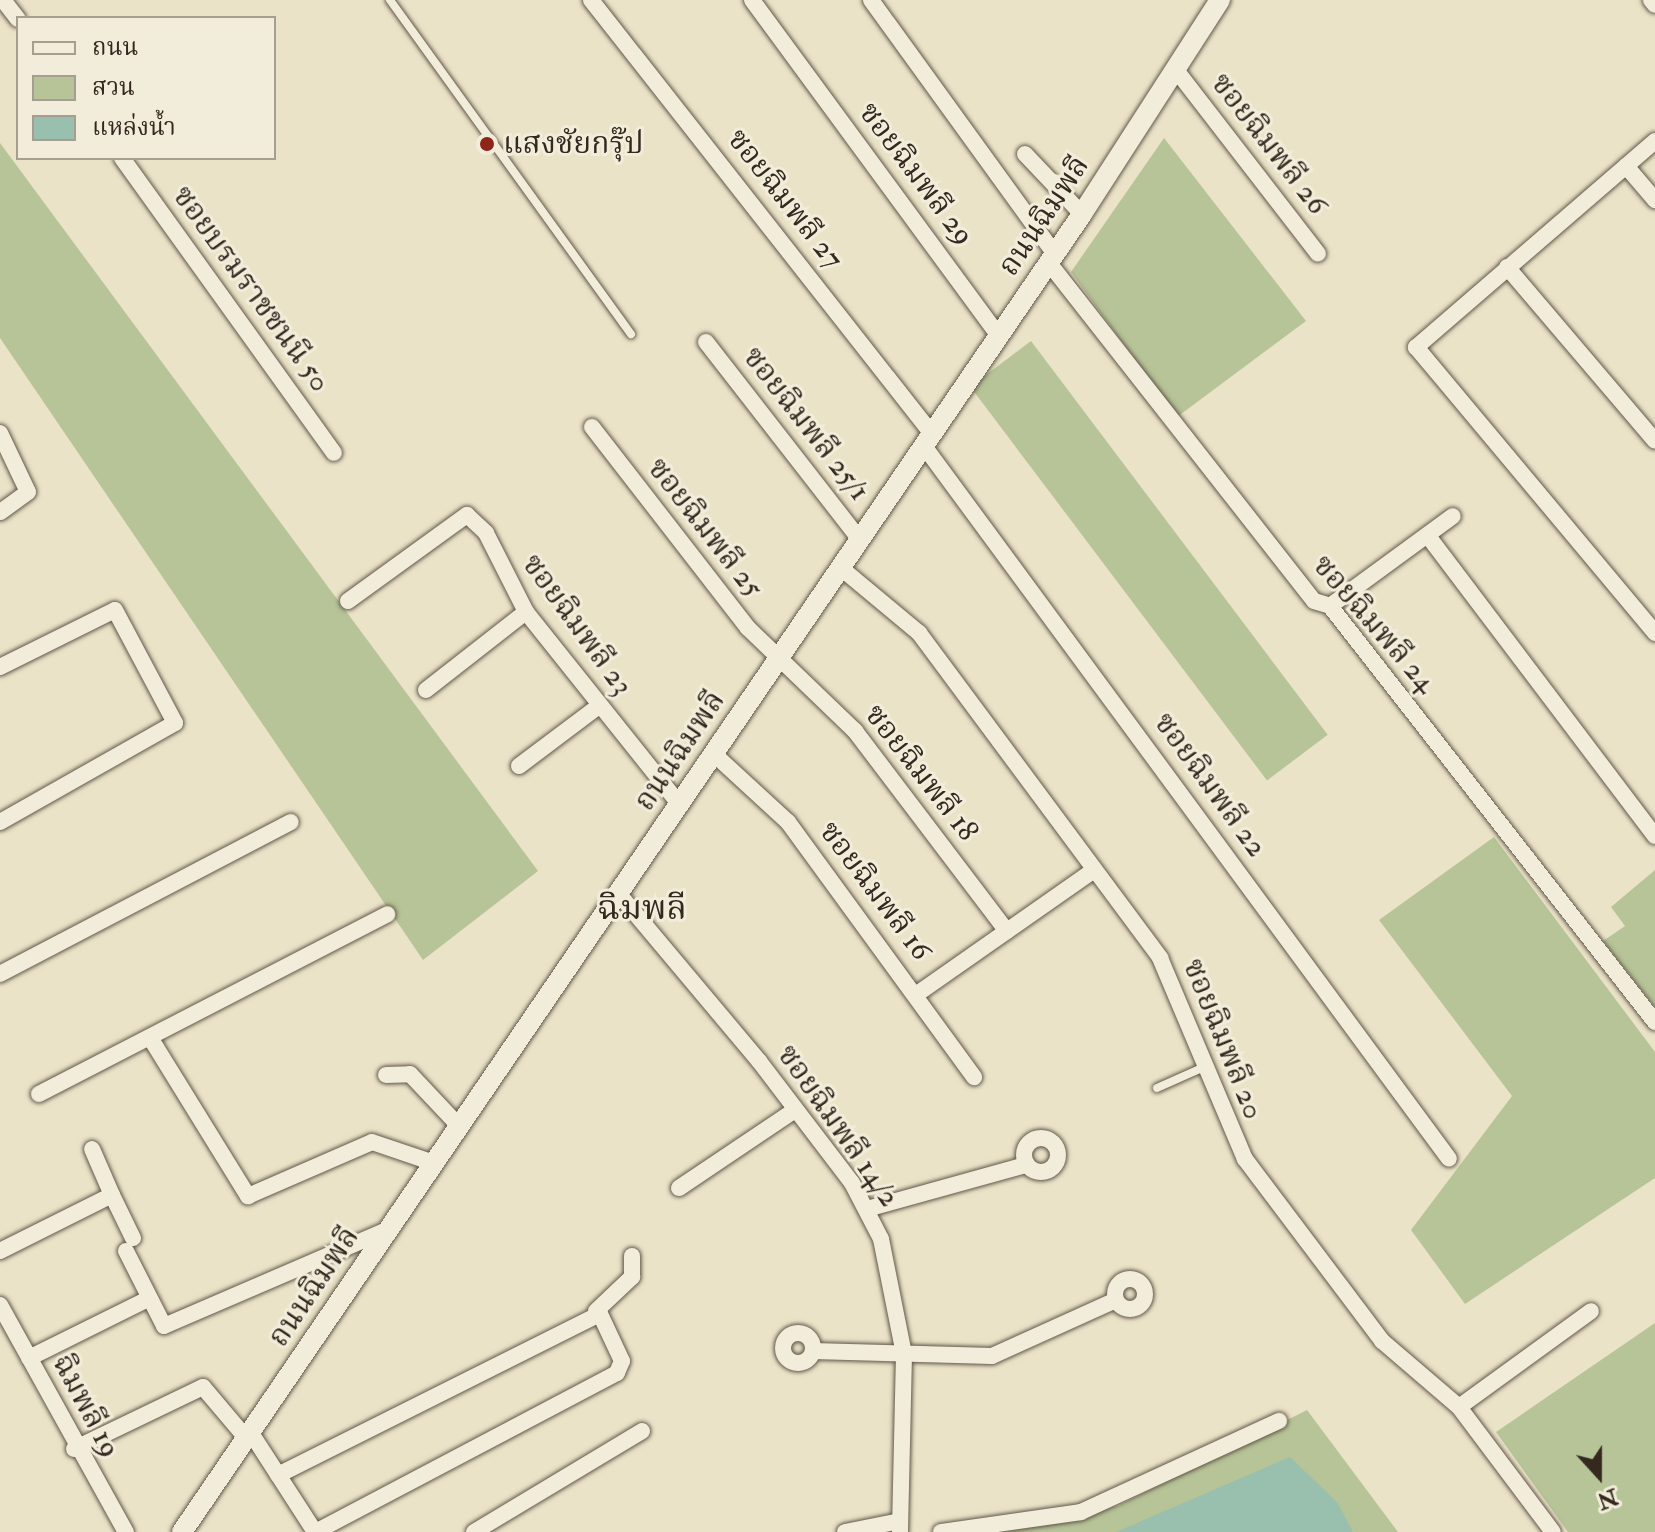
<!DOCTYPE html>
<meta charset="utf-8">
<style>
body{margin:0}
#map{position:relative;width:1655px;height:1532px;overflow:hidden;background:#ebe3c8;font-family:"IM FELL Double Pica","Noto Serif Thai",serif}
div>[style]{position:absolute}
.green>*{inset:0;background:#b6c497;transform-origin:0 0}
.water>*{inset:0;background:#99bfaf}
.roads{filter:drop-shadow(0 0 2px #625749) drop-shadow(0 0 2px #625749)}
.service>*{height:8px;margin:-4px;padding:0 4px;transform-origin:4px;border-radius:4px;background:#f2eddb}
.minor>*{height:16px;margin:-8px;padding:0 8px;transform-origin:8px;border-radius:8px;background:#f2eddb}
.minor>.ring{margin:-8px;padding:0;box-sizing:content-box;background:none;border:16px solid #f2eddb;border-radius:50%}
.tertiary>*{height:20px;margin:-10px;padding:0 10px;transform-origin:10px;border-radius:10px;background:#f2eddb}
.dots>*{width:22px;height:22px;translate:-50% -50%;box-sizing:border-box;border:4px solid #f2eddb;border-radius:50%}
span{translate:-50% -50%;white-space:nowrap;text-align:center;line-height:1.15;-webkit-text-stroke:6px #f2eddb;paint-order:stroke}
.poi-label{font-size:30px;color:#35281f}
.left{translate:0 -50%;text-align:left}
.street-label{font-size:30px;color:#35281f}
.quarter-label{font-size:34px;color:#35281f}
.legend{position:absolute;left:16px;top:16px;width:260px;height:144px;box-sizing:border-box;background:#f2eddb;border:2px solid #a69e90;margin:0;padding:10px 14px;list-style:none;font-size:24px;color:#35281f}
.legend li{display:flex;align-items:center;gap:16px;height:40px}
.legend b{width:40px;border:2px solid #a69e90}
.north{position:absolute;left:1559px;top:1436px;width:80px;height:80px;-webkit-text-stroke:6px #f2eddb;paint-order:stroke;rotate:159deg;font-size:22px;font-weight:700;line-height:32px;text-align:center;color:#35281f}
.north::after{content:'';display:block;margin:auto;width:28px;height:36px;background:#35281f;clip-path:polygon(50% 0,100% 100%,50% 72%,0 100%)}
</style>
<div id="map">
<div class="green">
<i style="clip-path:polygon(1164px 138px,1306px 321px,1177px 417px,1071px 272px)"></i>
<i style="clip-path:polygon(0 143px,538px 871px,423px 960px,0 338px)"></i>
<i style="left:1031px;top:341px;width:493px;height:76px;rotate:53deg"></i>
<i style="clip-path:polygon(1494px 837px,1655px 1052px,1655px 1178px,1465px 1304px,1411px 1230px,1512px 1096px,1379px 920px)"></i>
<i style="clip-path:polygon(1655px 870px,1655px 1007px,1603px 941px,1625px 926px,1611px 907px)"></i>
<i style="clip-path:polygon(1655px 1323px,1655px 1532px,1568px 1532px,1496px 1432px)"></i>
<i style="clip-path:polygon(1307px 1410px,1398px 1532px,965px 1532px,1118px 1506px)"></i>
</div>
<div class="water">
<i style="clip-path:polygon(1290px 1457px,1337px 1502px,1353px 1532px,1116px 1532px)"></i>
</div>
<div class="roads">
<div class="service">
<i style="left:390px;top:0;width:412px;rotate:54.2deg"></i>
<i style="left:1157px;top:1088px;width:51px;rotate:-24.1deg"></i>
</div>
<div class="minor">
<i style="left:3px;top:0;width:24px;rotate:52deg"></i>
<i style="left:591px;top:0;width:552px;rotate:51.84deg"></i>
<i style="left:752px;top:0;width:417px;rotate:53.7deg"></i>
<i style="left:871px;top:0;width:314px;rotate:54.1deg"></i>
<i style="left:1651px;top:0;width:6px;rotate:51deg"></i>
<i style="left:1176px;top:70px;width:232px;rotate:52.3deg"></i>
<i style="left:1655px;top:141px;width:316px;rotate:139.2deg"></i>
<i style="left:1416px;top:347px;width:373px;rotate:50.1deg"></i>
<i style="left:1025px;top:154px;width:83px;rotate:46.5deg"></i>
<i style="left:122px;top:158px;width:363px;rotate:54.3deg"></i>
<i style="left:1626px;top:166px;width:45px;rotate:49.5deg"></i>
<i style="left:1049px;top:263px;width:429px;rotate:51.9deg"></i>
<i style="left:1314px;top:601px;width:17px;rotate:17deg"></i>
<i style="left:1330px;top:606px;width:528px;rotate:52deg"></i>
<i style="left:1507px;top:267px;width:228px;rotate:49.6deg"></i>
<i style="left:706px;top:342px;width:251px;rotate:52.1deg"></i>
<i style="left:592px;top:427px;width:254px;rotate:52.2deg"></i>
<i style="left:748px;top:628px;width:149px;rotate:43.9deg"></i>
<i style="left:855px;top:731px;width:251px;rotate:52.8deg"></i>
<i style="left:0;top:433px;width:65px;rotate:64.6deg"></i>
<i style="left:28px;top:492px;width:34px;rotate:144deg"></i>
<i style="left:924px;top:446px;width:885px;rotate:53.63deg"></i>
<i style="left:1428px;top:536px;width:376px;rotate:52.9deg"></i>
<i style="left:841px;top:568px;width:102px;rotate:39.8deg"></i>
<i style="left:919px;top:633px;width:405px;rotate:53.4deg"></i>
<i style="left:1160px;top:958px;width:218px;rotate:67.1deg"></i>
<i style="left:1245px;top:1159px;width:228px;rotate:53deg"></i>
<i style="left:1382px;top:1341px;width:101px;rotate:40.6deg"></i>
<i style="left:1459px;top:1407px;width:156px;rotate:53.1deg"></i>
<i style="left:348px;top:601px;width:147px;rotate:-35.9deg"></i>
<i style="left:467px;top:515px;width:26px;rotate:43deg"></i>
<i style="left:486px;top:533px;width:89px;rotate:63.1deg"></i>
<i style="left:526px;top:612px;width:247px;rotate:51.4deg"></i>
<i style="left:1330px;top:606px;width:152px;rotate:-36.2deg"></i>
<i style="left:0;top:667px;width:128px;rotate:-26.4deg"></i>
<i style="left:115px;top:610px;width:128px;rotate:62deg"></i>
<i style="left:175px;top:723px;width:201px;rotate:150.5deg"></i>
<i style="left:426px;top:690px;width:127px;rotate:-38deg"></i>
<i style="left:714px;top:754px;width:100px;rotate:42.6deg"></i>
<i style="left:788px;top:822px;width:316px;rotate:53.9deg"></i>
<i style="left:519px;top:766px;width:100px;rotate:-36.9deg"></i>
<i style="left:618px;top:893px;width:219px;rotate:50deg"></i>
<i style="left:759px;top:1061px;width:153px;rotate:52.7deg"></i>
<i style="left:852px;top:1183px;width:63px;rotate:62.6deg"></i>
<i style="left:881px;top:1239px;width:117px;rotate:78.7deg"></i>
<i style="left:904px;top:1354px;width:178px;rotate:91.3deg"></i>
<i style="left:0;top:974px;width:328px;rotate:-27.6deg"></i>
<i style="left:917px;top:994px;width:216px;rotate:-35deg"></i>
<i style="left:151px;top:1039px;width:185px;rotate:58.3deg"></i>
<i style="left:248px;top:1196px;width:135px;rotate:-23.5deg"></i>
<i style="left:372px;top:1142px;width:65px;rotate:18.7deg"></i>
<i style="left:386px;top:1075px;width:24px;rotate:-2deg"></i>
<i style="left:410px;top:1074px;width:73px;rotate:46.7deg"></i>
<i style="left:39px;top:1094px;width:392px;rotate:-27.3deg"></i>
<i class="ring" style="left:1024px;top:1138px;width:18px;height:18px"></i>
<i style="left:679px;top:1188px;width:140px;rotate:-33.9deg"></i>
<i style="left:112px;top:1195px;width:48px;rotate:64deg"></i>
<i style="left:867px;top:1209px;width:165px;rotate:-15.5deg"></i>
<i style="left:0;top:1251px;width:125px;rotate:-26.6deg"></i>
<i style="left:112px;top:1195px;width:50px;rotate:-113.5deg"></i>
<i style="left:126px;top:1251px;width:84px;rotate:63.1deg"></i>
<i style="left:164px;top:1326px;width:245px;rotate:-23.3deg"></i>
<i class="ring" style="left:1115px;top:1279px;width:14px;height:14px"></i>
<i style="left:0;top:1305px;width:260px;rotate:61deg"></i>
<i style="left:596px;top:1311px;width:50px;rotate:-43.4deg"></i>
<i style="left:632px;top:1277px;width:21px;rotate:-90deg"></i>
<i class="ring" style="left:783px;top:1333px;width:14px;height:14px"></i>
<i style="left:813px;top:1351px;width:179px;rotate:1.6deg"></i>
<i style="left:992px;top:1356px;width:136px;rotate:-24.3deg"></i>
<i style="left:29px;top:1358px;width:128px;rotate:-26.4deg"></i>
<i style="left:1459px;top:1407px;width:163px;rotate:-36deg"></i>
<i style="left:251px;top:1433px;width:118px;rotate:57.1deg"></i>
<i style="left:74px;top:1449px;width:143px;rotate:-25.7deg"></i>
<i style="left:203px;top:1387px;width:68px;rotate:49.8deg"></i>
<i style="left:278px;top:1475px;width:360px;rotate:-26.6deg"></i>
<i style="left:600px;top:1314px;width:52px;rotate:64.9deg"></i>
<i style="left:622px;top:1361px;width:13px;rotate:113deg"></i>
<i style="left:617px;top:1373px;width:341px;rotate:152.2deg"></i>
<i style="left:474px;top:1532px;width:196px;rotate:-31deg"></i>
<i style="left:845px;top:1532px;width:56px;rotate:-11.3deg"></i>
<i style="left:941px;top:1532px;width:141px;rotate:-8.1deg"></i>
<i style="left:1081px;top:1512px;width:218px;rotate:-24.7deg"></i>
</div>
<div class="tertiary">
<i style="left:182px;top:1532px;width:1596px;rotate:-55.67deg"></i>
<i style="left:1082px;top:214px;width:255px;rotate:-57.2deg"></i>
</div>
</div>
<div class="dots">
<i style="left:487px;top:144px;background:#8f2418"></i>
</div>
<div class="poi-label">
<span class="left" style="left:503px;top:144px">แสงชัยกรุ๊ป</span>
</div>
<div class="street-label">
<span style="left:1269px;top:144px;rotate:52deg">ซอยฉิมพลี 26</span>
<span style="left:916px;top:174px;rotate:53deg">ซอยฉิมพลี 29</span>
<span style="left:785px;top:199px;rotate:52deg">ซอยฉิมพลี 27</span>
<span style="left:1044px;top:216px;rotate:-56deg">ถนนฉิมพลี</span>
<span style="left:251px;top:289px;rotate:54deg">ซอยบรมราชชนนี 50</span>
<span style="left:806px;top:424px;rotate:52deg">ซอยฉิมพลี 25/1</span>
<span style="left:705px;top:528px;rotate:52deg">ซอยฉิมพลี 25</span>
<span style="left:1374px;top:624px;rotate:49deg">ซอยฉิมพลี 24</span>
<span style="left:577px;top:625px;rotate:54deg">ซอยฉิมพลี 23</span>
<span style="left:680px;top:751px;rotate:-56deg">ถนนฉิมพลี</span>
<span style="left:921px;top:773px;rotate:52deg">ซอยฉิมพลี 18</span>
<span style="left:1210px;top:785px;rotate:54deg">ซอยฉิมพลี 22</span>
<span style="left:875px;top:891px;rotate:53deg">ซอยฉิมพลี 16</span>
<span style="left:1223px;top:1039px;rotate:68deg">ซอยฉิมพลี 20</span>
<span style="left:838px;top:1126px;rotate:55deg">ซอยฉิมพลี 14/2</span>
<span style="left:314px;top:1287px;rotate:-56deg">ถนนฉิมพลี</span>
<span style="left:86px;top:1406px;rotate:62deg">ฉิมพลี 19</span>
</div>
<div class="quarter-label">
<span style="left:642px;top:909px">ฉิมพลี</span>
</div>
<ul class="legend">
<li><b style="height:10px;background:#f2eddb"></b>ถนน</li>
<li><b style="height:22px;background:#b6c497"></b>สวน</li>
<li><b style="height:22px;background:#99bfaf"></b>แหล่งน้ำ</li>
</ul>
<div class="north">N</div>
</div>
